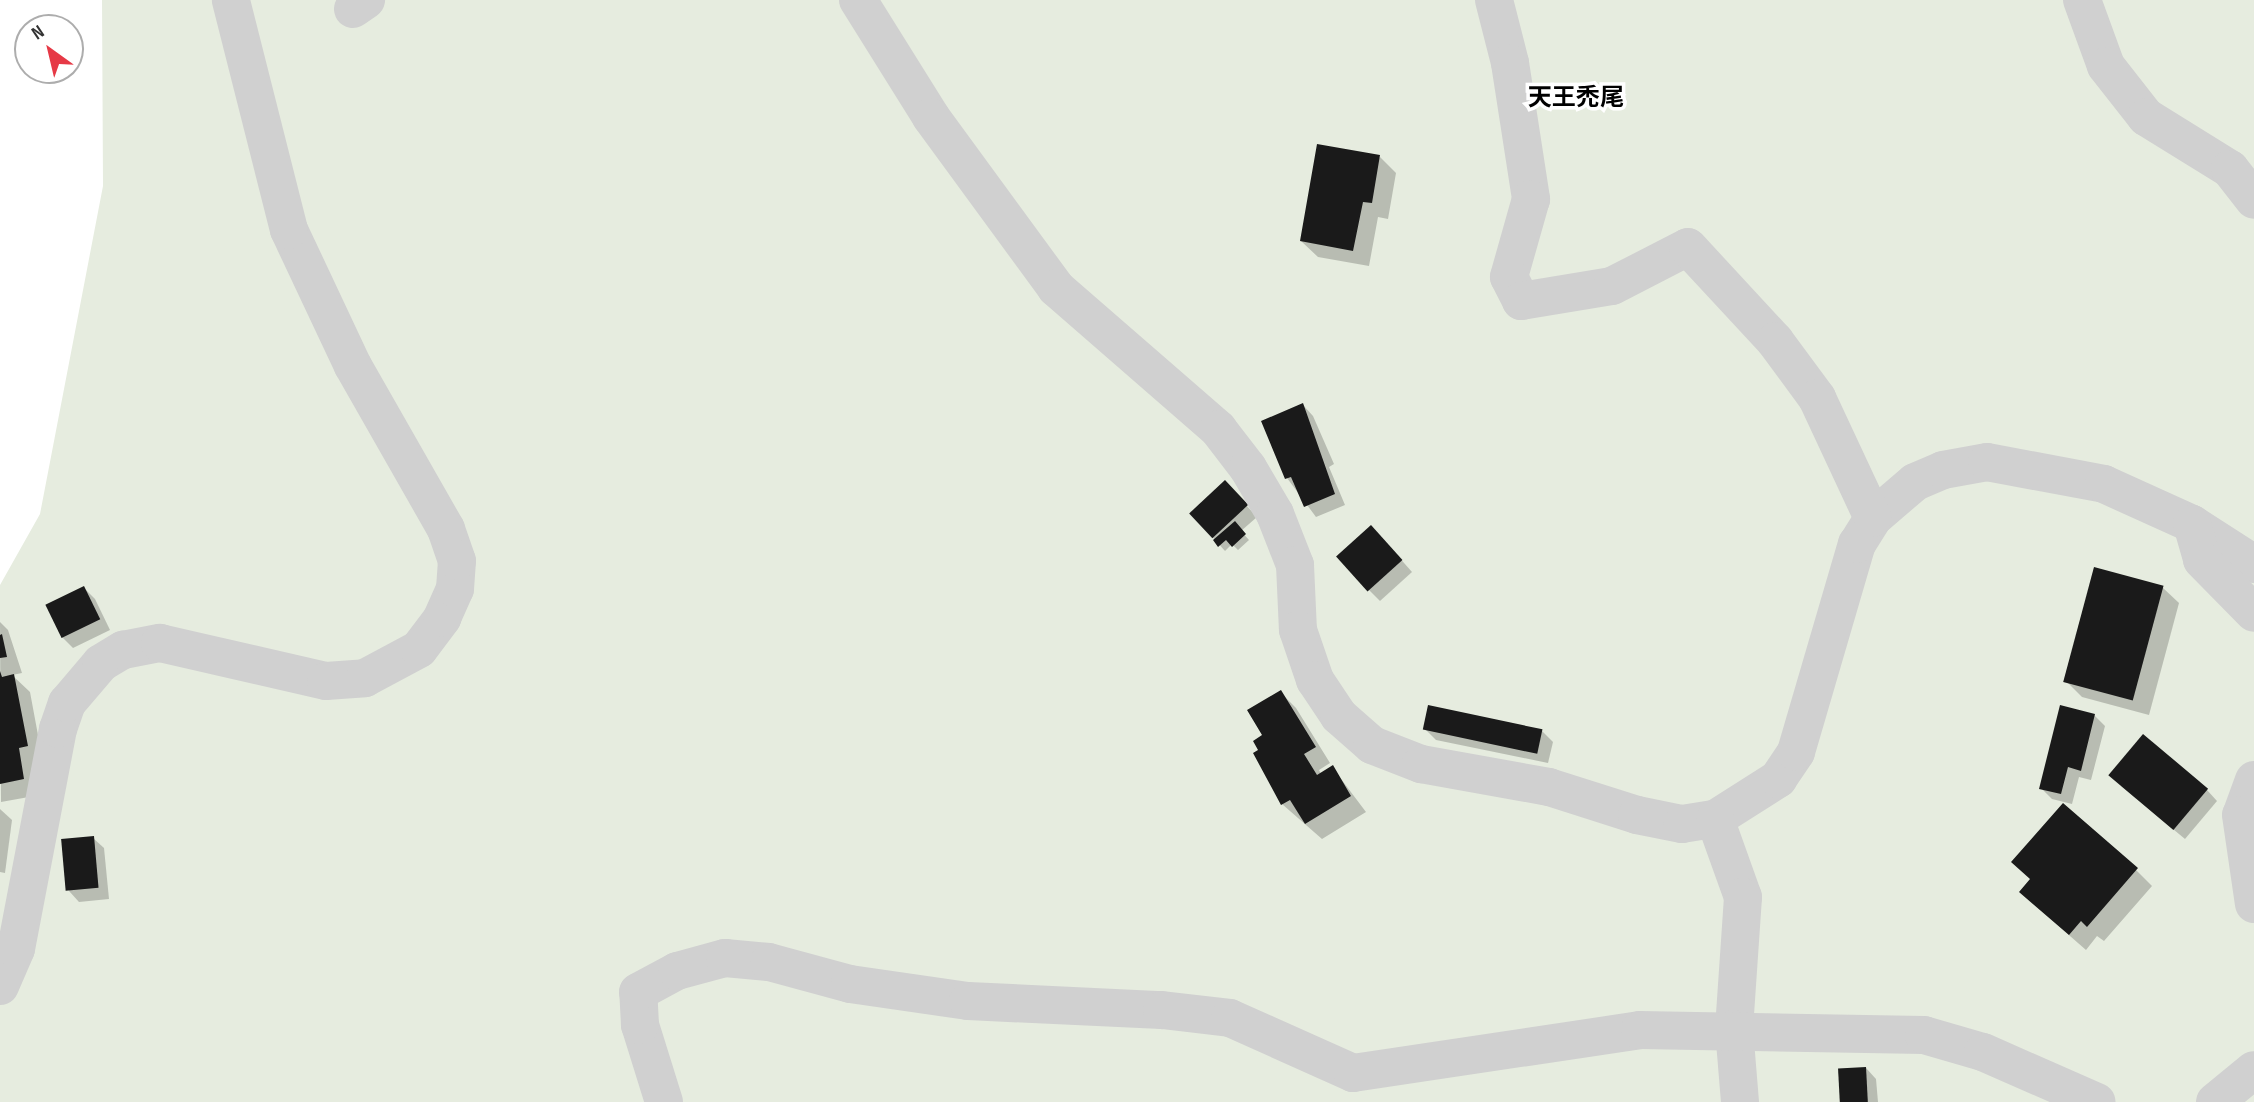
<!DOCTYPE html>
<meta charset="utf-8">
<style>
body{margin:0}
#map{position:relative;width:2254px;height:1102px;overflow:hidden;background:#fff;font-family:"Sofia Sans Condensed","Noto Sans JP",sans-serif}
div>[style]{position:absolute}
.green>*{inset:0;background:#e6ecdf}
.shadow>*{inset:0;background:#0003}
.building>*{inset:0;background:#1a1a1a;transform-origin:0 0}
.minor>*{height:38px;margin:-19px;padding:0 19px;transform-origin:19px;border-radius:19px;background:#d0d0d0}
span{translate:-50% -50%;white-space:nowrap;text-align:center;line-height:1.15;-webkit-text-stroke:7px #fff;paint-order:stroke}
.neighbourhood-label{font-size:24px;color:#000;font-weight:700}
.north{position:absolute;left:14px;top:14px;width:70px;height:70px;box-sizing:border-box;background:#fff;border:2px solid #adadad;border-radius:50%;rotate:326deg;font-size:19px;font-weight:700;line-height:28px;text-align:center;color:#333}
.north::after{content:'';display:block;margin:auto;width:24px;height:32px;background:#e63946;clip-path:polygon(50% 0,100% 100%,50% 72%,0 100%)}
</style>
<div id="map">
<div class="green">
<i style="clip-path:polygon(102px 0,2254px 0,2254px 1102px,0 1102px,0 585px,40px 514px,103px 186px)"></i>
</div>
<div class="shadow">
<i style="clip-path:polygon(1380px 157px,1396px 173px,1388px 219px,1378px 217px,1369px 266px,1318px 257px,1301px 241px)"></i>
<i style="clip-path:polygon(1303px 405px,1313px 416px,1334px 464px,1329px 467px,1345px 505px,1316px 517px,1287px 478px)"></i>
<i style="clip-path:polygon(1235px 493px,1257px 517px,1241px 531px,1249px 540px,1238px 550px,1232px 544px,1225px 551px,1190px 512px)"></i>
<i style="clip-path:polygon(1382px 538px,1412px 572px,1380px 601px,1369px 590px)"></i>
<i style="clip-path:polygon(2162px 587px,2179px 603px,2149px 715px,2082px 697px,2066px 681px)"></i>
<i style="clip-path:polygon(84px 588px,95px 599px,110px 630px,73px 648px,62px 637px)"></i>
<i style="clip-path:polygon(0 622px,8px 630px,22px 673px,12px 675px,30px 692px,43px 762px,40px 795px,1px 802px)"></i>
<i style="clip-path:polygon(1280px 692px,1296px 708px,1330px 763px,1319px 770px,1321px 774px,1332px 767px,1366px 812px,1322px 839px,1282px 804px,1255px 753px,1260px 751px)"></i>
<i style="clip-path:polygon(2094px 715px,2105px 726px,2091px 780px,2079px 777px,2072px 804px,2052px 799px,2041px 788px)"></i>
<i style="clip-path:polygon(1425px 729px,1542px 731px,1553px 742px,1548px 763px,1436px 740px)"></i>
<i style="clip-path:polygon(2121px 786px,2207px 790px,2217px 801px,2185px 839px)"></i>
<i style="clip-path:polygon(0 809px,12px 820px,5px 873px,0 872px)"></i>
<i style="clip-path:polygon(93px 838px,104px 848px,109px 899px,79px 902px,69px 891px)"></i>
<i style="clip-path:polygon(2136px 870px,2152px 886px,2104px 941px,2097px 936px,2086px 950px,2038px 908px)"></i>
<i style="clip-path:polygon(1866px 1068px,1876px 1079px,1878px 1102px,1841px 1102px)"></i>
</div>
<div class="building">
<i style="clip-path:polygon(1317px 144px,1380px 155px,1372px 203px,1363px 202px,1353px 251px,1300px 241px)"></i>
<i style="clip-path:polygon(1303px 403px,1335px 494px,1304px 507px,1291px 477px,1285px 479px,1261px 421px)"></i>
<i style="left:1225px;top:480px;width:34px;height:49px;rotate:47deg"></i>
<i style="clip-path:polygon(1235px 521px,1246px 534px,1232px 547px,1226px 540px,1218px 547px,1213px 540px)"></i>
<i style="left:1371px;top:525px;width:47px;height:47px;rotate:48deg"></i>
<i style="left:2094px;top:567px;width:72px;height:119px;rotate:15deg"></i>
<i style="left:84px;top:586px;width:37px;height:43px;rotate:64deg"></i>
<i style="clip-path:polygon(2px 634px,7px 657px,0 658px,0 635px)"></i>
<i style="clip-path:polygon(0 671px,2px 677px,14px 674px,28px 746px,19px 748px,24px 779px,0 784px)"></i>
<i style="clip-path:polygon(1281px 690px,1316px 747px,1304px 754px,1317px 775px,1333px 765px,1351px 796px,1305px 824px,1290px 800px,1281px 805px,1253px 753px,1258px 750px,1253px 741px,1262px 735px,1247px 710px)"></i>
<i style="left:1428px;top:705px;width:117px;height:25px;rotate:12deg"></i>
<i style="clip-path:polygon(2060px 705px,2095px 714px,2081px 771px,2068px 767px,2061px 794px,2039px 789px)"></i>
<i style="left:2143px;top:734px;width:85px;height:54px;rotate:40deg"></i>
<i style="clip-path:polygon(2063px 803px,2138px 868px,2087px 927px,2081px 921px,2069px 935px,2019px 892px,2030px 879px,2011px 862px)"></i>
<i style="left:94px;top:836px;width:52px;height:33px;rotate:85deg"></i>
<i style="left:1866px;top:1067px;width:35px;height:28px;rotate:87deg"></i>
</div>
<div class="minor">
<i style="left:858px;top:0;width:138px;rotate:58deg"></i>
<i style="left:931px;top:117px;width:212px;rotate:53.8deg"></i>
<i style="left:1056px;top:288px;width:215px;rotate:41deg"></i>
<i style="left:1218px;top:429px;width:49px;rotate:52.4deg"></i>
<i style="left:1248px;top:468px;width:53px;rotate:59.6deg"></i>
<i style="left:1275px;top:514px;width:55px;rotate:68.6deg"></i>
<i style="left:1295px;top:565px;width:65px;rotate:87.4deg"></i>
<i style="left:1298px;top:630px;width:53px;rotate:71.2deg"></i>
<i style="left:1315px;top:680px;width:43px;rotate:56.3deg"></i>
<i style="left:1339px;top:716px;width:44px;rotate:41.3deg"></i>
<i style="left:1372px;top:745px;width:53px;rotate:21.2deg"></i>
<i style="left:1421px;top:764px;width:130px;rotate:10.2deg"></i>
<i style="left:1549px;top:787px;width:92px;rotate:17.7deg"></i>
<i style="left:1637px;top:815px;width:46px;rotate:11.3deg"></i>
<i style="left:1682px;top:824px;width:33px;rotate:-9deg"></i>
<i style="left:1715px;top:819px;width:75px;rotate:-32.4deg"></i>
<i style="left:1778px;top:779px;width:32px;rotate:-56deg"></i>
<i style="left:1796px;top:752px;width:217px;rotate:-73.7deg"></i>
<i style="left:1857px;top:544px;width:31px;rotate:-58deg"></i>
<i style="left:1873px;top:518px;width:55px;rotate:-40.6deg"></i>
<i style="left:1915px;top:482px;width:30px;rotate:-23deg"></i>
<i style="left:1943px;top:470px;width:45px;rotate:-10.3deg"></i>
<i style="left:1987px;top:462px;width:119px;rotate:10.6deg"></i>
<i style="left:2104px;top:484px;width:97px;rotate:24.4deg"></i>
<i style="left:2192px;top:524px;width:74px;rotate:32.8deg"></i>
<i style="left:1494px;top:0;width:65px;rotate:75.7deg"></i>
<i style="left:1510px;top:63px;width:138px;rotate:81.2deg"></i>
<i style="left:1531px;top:199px;width:81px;rotate:105.8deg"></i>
<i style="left:1509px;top:277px;width:27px;rotate:63deg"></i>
<i style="left:1521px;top:301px;width:92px;rotate:-9.4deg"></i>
<i style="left:1612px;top:286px;width:85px;rotate:-27.2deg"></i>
<i style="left:1688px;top:247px;width:128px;rotate:47.2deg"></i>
<i style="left:1775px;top:341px;width:71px;rotate:53.6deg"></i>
<i style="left:1817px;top:398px;width:132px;rotate:65deg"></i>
<i style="left:2082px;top:0;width:70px;rotate:70deg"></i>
<i style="left:2106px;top:66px;width:65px;rotate:51.9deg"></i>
<i style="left:2146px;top:117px;width:99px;rotate:31.8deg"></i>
<i style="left:2230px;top:169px;width:39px;rotate:52deg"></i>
<i style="left:353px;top:9px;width:16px;rotate:-35deg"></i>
<i style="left:2192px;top:524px;width:37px;rotate:74deg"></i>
<i style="left:2202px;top:560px;width:74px;rotate:45.5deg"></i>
<i style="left:2254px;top:780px;width:37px;rotate:110deg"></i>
<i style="left:2241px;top:815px;width:90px;rotate:81.7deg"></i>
<i style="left:1715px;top:819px;width:83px;rotate:70.3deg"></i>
<i style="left:1743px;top:897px;width:132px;rotate:93.9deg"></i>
<i style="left:1734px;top:1029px;width:73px;rotate:85.3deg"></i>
<i style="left:0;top:986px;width:40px;rotate:-66.6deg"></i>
<i style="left:16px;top:949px;width:224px;rotate:-79.2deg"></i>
<i style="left:58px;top:729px;width:28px;rotate:-71deg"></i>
<i style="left:67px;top:703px;width:52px;rotate:-49.6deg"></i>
<i style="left:101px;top:663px;width:26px;rotate:-31deg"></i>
<i style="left:123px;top:650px;width:38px;rotate:-11deg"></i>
<i style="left:160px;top:643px;width:170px;rotate:12.9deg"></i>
<i style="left:326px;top:681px;width:39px;rotate:-4deg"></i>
<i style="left:365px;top:678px;width:61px;rotate:-28.2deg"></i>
<i style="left:419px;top:649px;width:39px;rotate:-53deg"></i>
<i style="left:442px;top:618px;width:32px;rotate:-66deg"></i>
<i style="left:455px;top:589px;width:28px;rotate:-86deg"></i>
<i style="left:457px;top:561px;width:34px;rotate:-109deg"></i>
<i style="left:446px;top:529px;width:188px;rotate:-119.7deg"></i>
<i style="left:353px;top:366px;width:150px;rotate:-115.2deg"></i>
<i style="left:289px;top:230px;width:237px;rotate:-104.2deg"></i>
<i style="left:664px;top:1102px;width:81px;rotate:-107.3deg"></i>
<i style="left:640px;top:1025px;width:33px;rotate:-93deg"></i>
<i style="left:638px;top:992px;width:44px;rotate:-28.3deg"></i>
<i style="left:677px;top:971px;width:50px;rotate:-15.2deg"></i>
<i style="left:725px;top:958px;width:44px;rotate:5.2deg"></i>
<i style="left:769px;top:962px;width:84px;rotate:15.2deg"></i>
<i style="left:850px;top:984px;width:119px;rotate:8.2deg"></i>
<i style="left:968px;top:1001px;width:194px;rotate:2.7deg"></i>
<i style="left:1162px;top:1010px;width:68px;rotate:6.7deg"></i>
<i style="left:1230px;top:1018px;width:135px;rotate:24.1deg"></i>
<i style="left:1353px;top:1073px;width:290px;rotate:-8.5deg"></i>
<i style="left:1640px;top:1030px;width:284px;rotate:1deg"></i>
<i style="left:1924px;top:1035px;width:61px;rotate:16.1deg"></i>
<i style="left:1983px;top:1052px;width:124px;rotate:23.7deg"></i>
<i style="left:2215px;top:1102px;width:50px;rotate:-39.4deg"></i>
</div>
<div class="neighbourhood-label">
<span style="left:1576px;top:98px">天王禿尾</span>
</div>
<div class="north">N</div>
</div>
